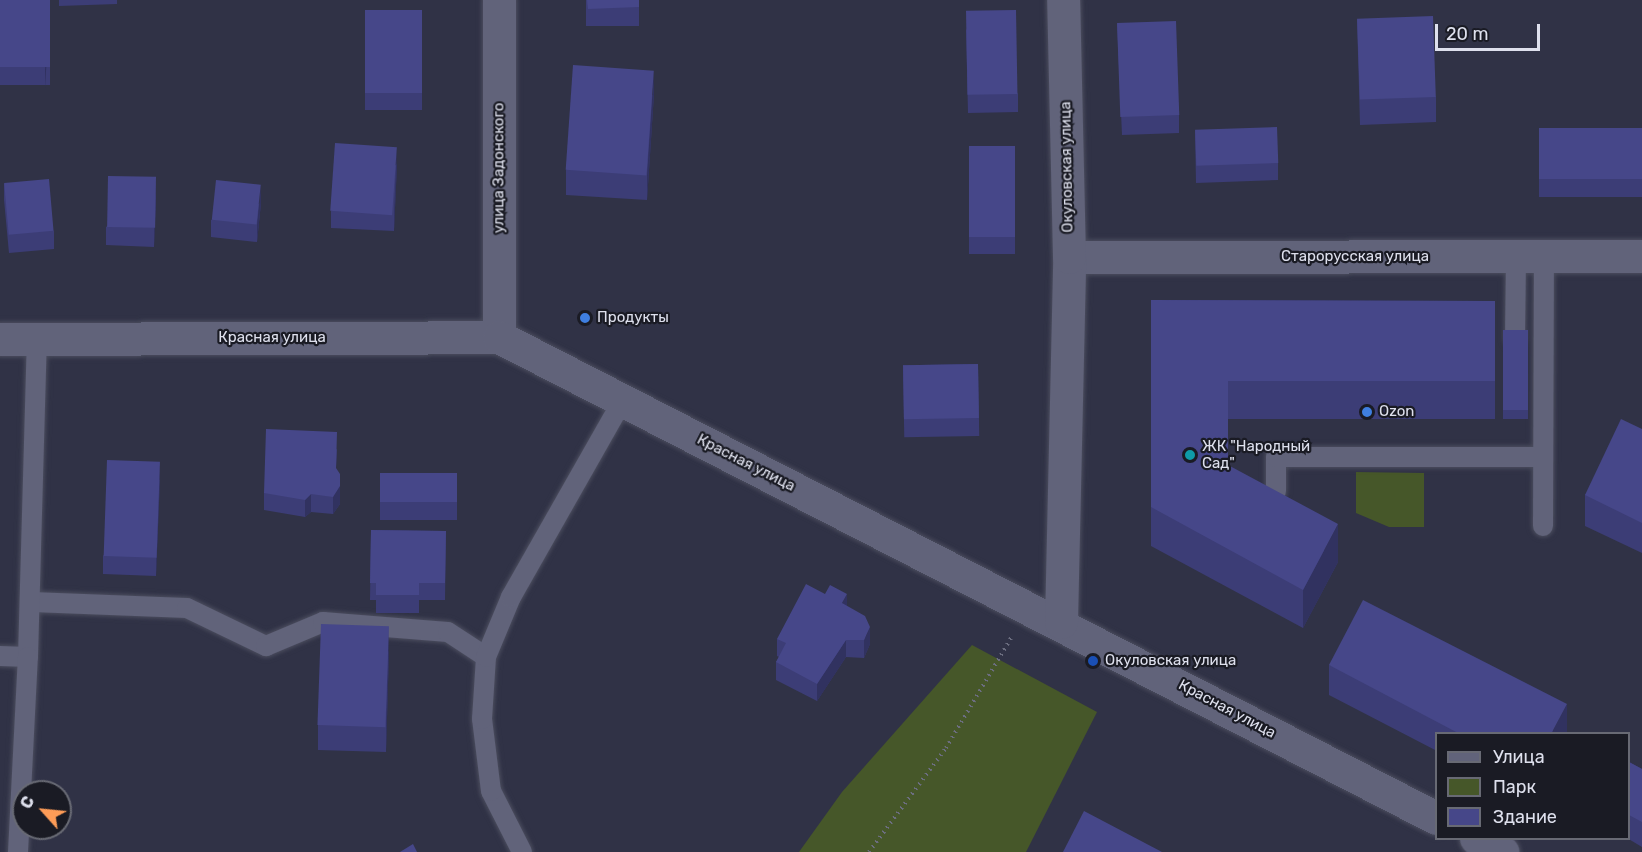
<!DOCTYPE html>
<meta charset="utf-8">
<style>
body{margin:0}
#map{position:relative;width:1642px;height:852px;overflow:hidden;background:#303246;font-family:Rubik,sans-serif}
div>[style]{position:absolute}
.green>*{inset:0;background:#465729}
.path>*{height:4px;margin-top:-2px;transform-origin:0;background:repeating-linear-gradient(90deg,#6c6e80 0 1.5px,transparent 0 6px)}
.roads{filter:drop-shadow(0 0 2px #4b4d5e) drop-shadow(0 0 2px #4b4d5e)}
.service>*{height:20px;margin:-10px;padding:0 10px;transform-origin:10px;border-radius:10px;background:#61637a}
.minor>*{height:33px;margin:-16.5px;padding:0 16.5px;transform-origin:16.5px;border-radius:16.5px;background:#61637a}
.tertiary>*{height:33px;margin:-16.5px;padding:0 16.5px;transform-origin:16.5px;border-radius:16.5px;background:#61637a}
.wall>*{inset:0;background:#3c3d76;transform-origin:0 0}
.shaded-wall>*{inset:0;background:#313260}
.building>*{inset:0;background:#464789;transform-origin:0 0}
.dots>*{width:16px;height:16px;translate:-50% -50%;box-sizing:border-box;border:3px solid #1a1b24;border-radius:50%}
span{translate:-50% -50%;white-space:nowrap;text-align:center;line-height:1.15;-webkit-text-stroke:4.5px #1a1b24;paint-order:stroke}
.street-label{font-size:15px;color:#dee0ed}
.poi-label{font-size:15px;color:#dee0ed}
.left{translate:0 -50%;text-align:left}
.legend{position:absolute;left:1435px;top:732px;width:195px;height:108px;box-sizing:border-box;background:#1a1b24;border:2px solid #686a74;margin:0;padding:8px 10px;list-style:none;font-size:18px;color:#dee0ed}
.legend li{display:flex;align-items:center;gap:12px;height:30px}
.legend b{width:30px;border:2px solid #686a74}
.north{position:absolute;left:12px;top:780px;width:60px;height:60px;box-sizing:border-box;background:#1a1b24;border:2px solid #686a74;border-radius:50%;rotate:297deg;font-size:16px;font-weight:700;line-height:24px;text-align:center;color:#dee0ed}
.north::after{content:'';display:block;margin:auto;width:21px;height:27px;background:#fe9c57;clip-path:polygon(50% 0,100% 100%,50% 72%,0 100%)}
.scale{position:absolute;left:1435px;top:24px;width:105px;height:27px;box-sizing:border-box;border:3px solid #dee0ed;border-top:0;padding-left:8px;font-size:18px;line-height:21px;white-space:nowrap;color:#dee0ed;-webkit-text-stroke:4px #1a1b24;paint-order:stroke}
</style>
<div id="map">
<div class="green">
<i style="clip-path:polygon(1356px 472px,1424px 473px,1424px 527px,1389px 527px,1356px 513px)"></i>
<i style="clip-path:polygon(972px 645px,1097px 712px,1026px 852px,799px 852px,842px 792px)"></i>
</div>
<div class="path">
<i style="left:869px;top:852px;width:129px;rotate:-53.5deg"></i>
<i style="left:946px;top:748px;width:128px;rotate:-59.4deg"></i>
</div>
<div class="roads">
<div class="service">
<i style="left:1515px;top:339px;width:83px;rotate:-89.3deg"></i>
<i style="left:1276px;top:491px;width:34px;rotate:-90deg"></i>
<i style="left:1276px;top:457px;width:267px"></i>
<i style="left:1543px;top:526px;width:270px;rotate:-89.8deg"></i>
<i style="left:32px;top:602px;width:155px;rotate:2.2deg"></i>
<i style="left:187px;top:608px;width:88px;rotate:25.7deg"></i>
<i style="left:266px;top:646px;width:62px;rotate:-22.8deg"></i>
<i style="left:323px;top:622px;width:125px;rotate:4.6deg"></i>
<i style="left:448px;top:632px;width:45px;rotate:33.3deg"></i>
<i style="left:0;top:656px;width:28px;rotate:2deg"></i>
<i style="left:28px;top:657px;width:318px;rotate:-88.4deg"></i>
<i style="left:18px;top:852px;width:195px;rotate:-87.1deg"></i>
<i style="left:522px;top:852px;width:68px;rotate:-116.9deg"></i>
<i style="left:491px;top:791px;width:73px;rotate:-97.1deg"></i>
<i style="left:482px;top:719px;width:62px;rotate:-86.3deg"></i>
<i style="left:486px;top:657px;width:65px;rotate:-67.4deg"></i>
<i style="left:511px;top:597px;width:227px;rotate:-60.4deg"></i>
</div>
<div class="minor">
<i style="left:1069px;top:257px;width:573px;rotate:-0.1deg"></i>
<i style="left:499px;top:337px;width:337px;rotate:-90deg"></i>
</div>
<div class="tertiary">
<i style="left:0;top:339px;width:499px;rotate:-0.2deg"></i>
<i style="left:499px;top:337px;width:1053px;rotate:27.17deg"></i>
<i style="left:1061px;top:622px;width:365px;rotate:-88.7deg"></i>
<i style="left:1069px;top:257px;width:257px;rotate:-91.3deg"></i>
<i style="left:1476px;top:838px;width:30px;rotate:28deg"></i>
</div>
</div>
<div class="wall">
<i style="left:0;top:0;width:50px;height:85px"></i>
<i style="clip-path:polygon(59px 0,117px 0,117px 4px,59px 6px)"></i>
<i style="left:586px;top:0;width:53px;height:26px"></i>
<i style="left:365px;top:10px;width:57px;height:100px"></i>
<i style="clip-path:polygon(1357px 19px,1436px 97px,1436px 122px,1360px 125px)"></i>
<i style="clip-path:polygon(1117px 23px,1179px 115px,1179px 133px,1122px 135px)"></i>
<i style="clip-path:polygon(966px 29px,1018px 94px,1018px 112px,968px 113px)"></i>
<i style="clip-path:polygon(654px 94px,647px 200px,566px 195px,566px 170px)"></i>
<i style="left:1539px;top:128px;width:103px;height:69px"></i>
<i style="clip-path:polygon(1195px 130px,1278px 163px,1278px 180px,1196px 183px)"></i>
<i style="left:969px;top:146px;width:46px;height:108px"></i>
<i style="clip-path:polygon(397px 164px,394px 231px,331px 228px,331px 211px)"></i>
<i style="clip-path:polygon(4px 183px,54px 231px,54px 249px,9px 253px,4px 200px)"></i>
<i style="clip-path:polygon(156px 195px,154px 247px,106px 245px,106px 227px)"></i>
<i style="clip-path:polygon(261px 203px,257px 242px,211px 237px,211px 220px)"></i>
<i style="clip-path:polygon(1151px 300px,1495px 301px,1495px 419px,1228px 419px,1228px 465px,1338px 562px,1303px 628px,1151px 546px)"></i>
<i style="left:1503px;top:330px;width:25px;height:89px"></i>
<i style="left:978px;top:364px;width:72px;height:75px;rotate:89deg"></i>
<i style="clip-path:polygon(1642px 429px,1642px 553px,1585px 526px,1585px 495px)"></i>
<i style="clip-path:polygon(337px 449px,336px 469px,340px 504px,333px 514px,311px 512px,305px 517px,264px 510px,264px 493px)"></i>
<i style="left:457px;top:473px;width:47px;height:77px;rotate:90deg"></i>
<i style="clip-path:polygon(160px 479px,156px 576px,103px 574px,103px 556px)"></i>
<i style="clip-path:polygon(371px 530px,446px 531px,445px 600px,419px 600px,419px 613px,376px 613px,376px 600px,370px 600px)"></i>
<i style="clip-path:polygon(847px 606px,870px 644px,864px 658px,846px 657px,817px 701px,776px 680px,776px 662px,779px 657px,777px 656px,777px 639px)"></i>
<i style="clip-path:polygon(389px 651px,386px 752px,318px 750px,318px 725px)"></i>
<i style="clip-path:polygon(1329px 665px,1567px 734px,1437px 734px,1437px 751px,1329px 695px)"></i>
<i style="clip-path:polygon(1629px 762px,1642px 769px,1642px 847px,1627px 838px,1629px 838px)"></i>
</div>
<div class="shaded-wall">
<i style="clip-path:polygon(50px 0,50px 5px,45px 88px,45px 70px)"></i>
<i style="clip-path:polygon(654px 70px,654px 94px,647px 200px,647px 176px)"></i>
<i style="clip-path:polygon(397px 147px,397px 164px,394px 231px,394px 214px)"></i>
<i style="clip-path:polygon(156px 177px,156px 195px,154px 247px,154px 230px)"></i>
<i style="clip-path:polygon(261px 185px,261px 203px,257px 242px,257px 225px)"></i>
<i style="clip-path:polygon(160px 462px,160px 479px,156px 576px,156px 558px)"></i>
<i style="clip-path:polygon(340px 474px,340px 504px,333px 514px,333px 497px)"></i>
<i style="clip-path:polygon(311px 494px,311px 512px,305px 517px,305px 500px)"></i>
<i style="clip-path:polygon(1338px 524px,1338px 562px,1303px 628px,1303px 590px)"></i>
<i style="clip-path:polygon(847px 594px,847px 611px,842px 603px)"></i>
<i style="clip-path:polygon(389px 626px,389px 651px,386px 752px,386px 727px)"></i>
<i style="clip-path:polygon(870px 627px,870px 644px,864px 658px,864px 640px)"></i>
<i style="clip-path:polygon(846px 640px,846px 657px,817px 701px,817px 684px)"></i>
<i style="clip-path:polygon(1567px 704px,1567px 734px,1551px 734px)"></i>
</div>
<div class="building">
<i style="left:0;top:0;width:50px;height:67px"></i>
<i style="clip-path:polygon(587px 0,639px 0,639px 7px,588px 9px)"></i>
<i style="left:365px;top:10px;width:57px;height:83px"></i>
<i style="left:1016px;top:10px;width:84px;height:50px;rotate:89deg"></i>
<i style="left:1433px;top:16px;width:81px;height:76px;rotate:88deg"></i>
<i style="left:1176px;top:21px;width:94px;height:59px;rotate:88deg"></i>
<i style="left:573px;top:65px;width:81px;height:105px;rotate:4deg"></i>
<i style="left:1277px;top:127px;width:36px;height:82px;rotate:88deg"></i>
<i style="left:1539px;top:128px;width:103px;height:51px"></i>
<i style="left:335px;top:143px;width:62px;height:68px;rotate:4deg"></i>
<i style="left:969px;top:146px;width:46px;height:91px"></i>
<i style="left:108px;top:176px;width:48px;height:51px;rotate:1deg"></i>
<i style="left:49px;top:179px;width:52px;height:45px;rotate:85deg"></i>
<i style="left:216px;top:180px;width:45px;height:40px;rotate:6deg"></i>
<i style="clip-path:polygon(1151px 300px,1495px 301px,1495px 381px,1228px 381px,1228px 465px,1338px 524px,1303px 590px,1151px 507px)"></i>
<i style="left:1503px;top:330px;width:25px;height:80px"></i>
<i style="left:978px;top:364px;width:54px;height:75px;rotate:89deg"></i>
<i style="clip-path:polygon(1621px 419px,1642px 429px,1642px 523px,1585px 495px)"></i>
<i style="clip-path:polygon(266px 429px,337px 432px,336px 468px,340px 474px,340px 486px,333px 497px,311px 494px,305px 500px,264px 493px)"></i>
<i style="left:107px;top:460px;width:53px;height:96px;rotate:2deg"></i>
<i style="left:457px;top:473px;width:29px;height:77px;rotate:90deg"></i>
<i style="clip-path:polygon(371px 530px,446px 531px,445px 583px,419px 583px,419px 595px,376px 595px,376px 583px,370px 583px)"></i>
<i style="clip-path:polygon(806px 584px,825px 594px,830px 585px,847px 594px,842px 603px,865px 616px,870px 627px,864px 640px,846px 640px,817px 684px,776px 662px,786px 643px,777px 639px)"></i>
<i style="clip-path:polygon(1363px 600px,1567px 704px,1551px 734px,1460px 734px,1329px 665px)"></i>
<i style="left:321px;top:624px;width:68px;height:101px;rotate:2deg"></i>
<i style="clip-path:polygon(1629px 762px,1642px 769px,1642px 822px,1629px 815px)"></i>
<i style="clip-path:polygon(1084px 811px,1162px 852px,1063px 852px)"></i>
<i style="clip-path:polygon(413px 844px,417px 852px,400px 852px)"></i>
</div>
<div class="dots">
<i style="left:585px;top:318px;background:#3f7fe0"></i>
<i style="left:1367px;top:412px;background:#3f7fe0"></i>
<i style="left:1190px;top:455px;background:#0f9aa8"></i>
<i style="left:1093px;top:661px;background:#1a4fb4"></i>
</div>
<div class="street-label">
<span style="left:1067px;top:167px;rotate:-91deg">Окуловская улица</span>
<span style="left:499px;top:168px;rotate:-90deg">улица Задонского</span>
<span style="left:1355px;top:257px">Старорусская улица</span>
<span style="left:272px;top:338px">Красная улица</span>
<span style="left:746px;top:463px;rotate:27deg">Красная улица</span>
<span style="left:1227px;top:709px;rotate:28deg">Красная улица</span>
</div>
<div class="poi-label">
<span class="left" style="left:597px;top:318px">Продукты</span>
<span class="left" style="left:1379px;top:412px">Ozon</span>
<span class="left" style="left:1202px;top:455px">ЖК "Народный<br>Сад"</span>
<span class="left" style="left:1105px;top:661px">Окуловская улица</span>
</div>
<ul class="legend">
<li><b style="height:8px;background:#61637a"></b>Улица</li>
<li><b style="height:16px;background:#465729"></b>Парк</li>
<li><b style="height:16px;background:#464789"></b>Здание</li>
</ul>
<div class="north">С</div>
<div class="scale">20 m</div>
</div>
